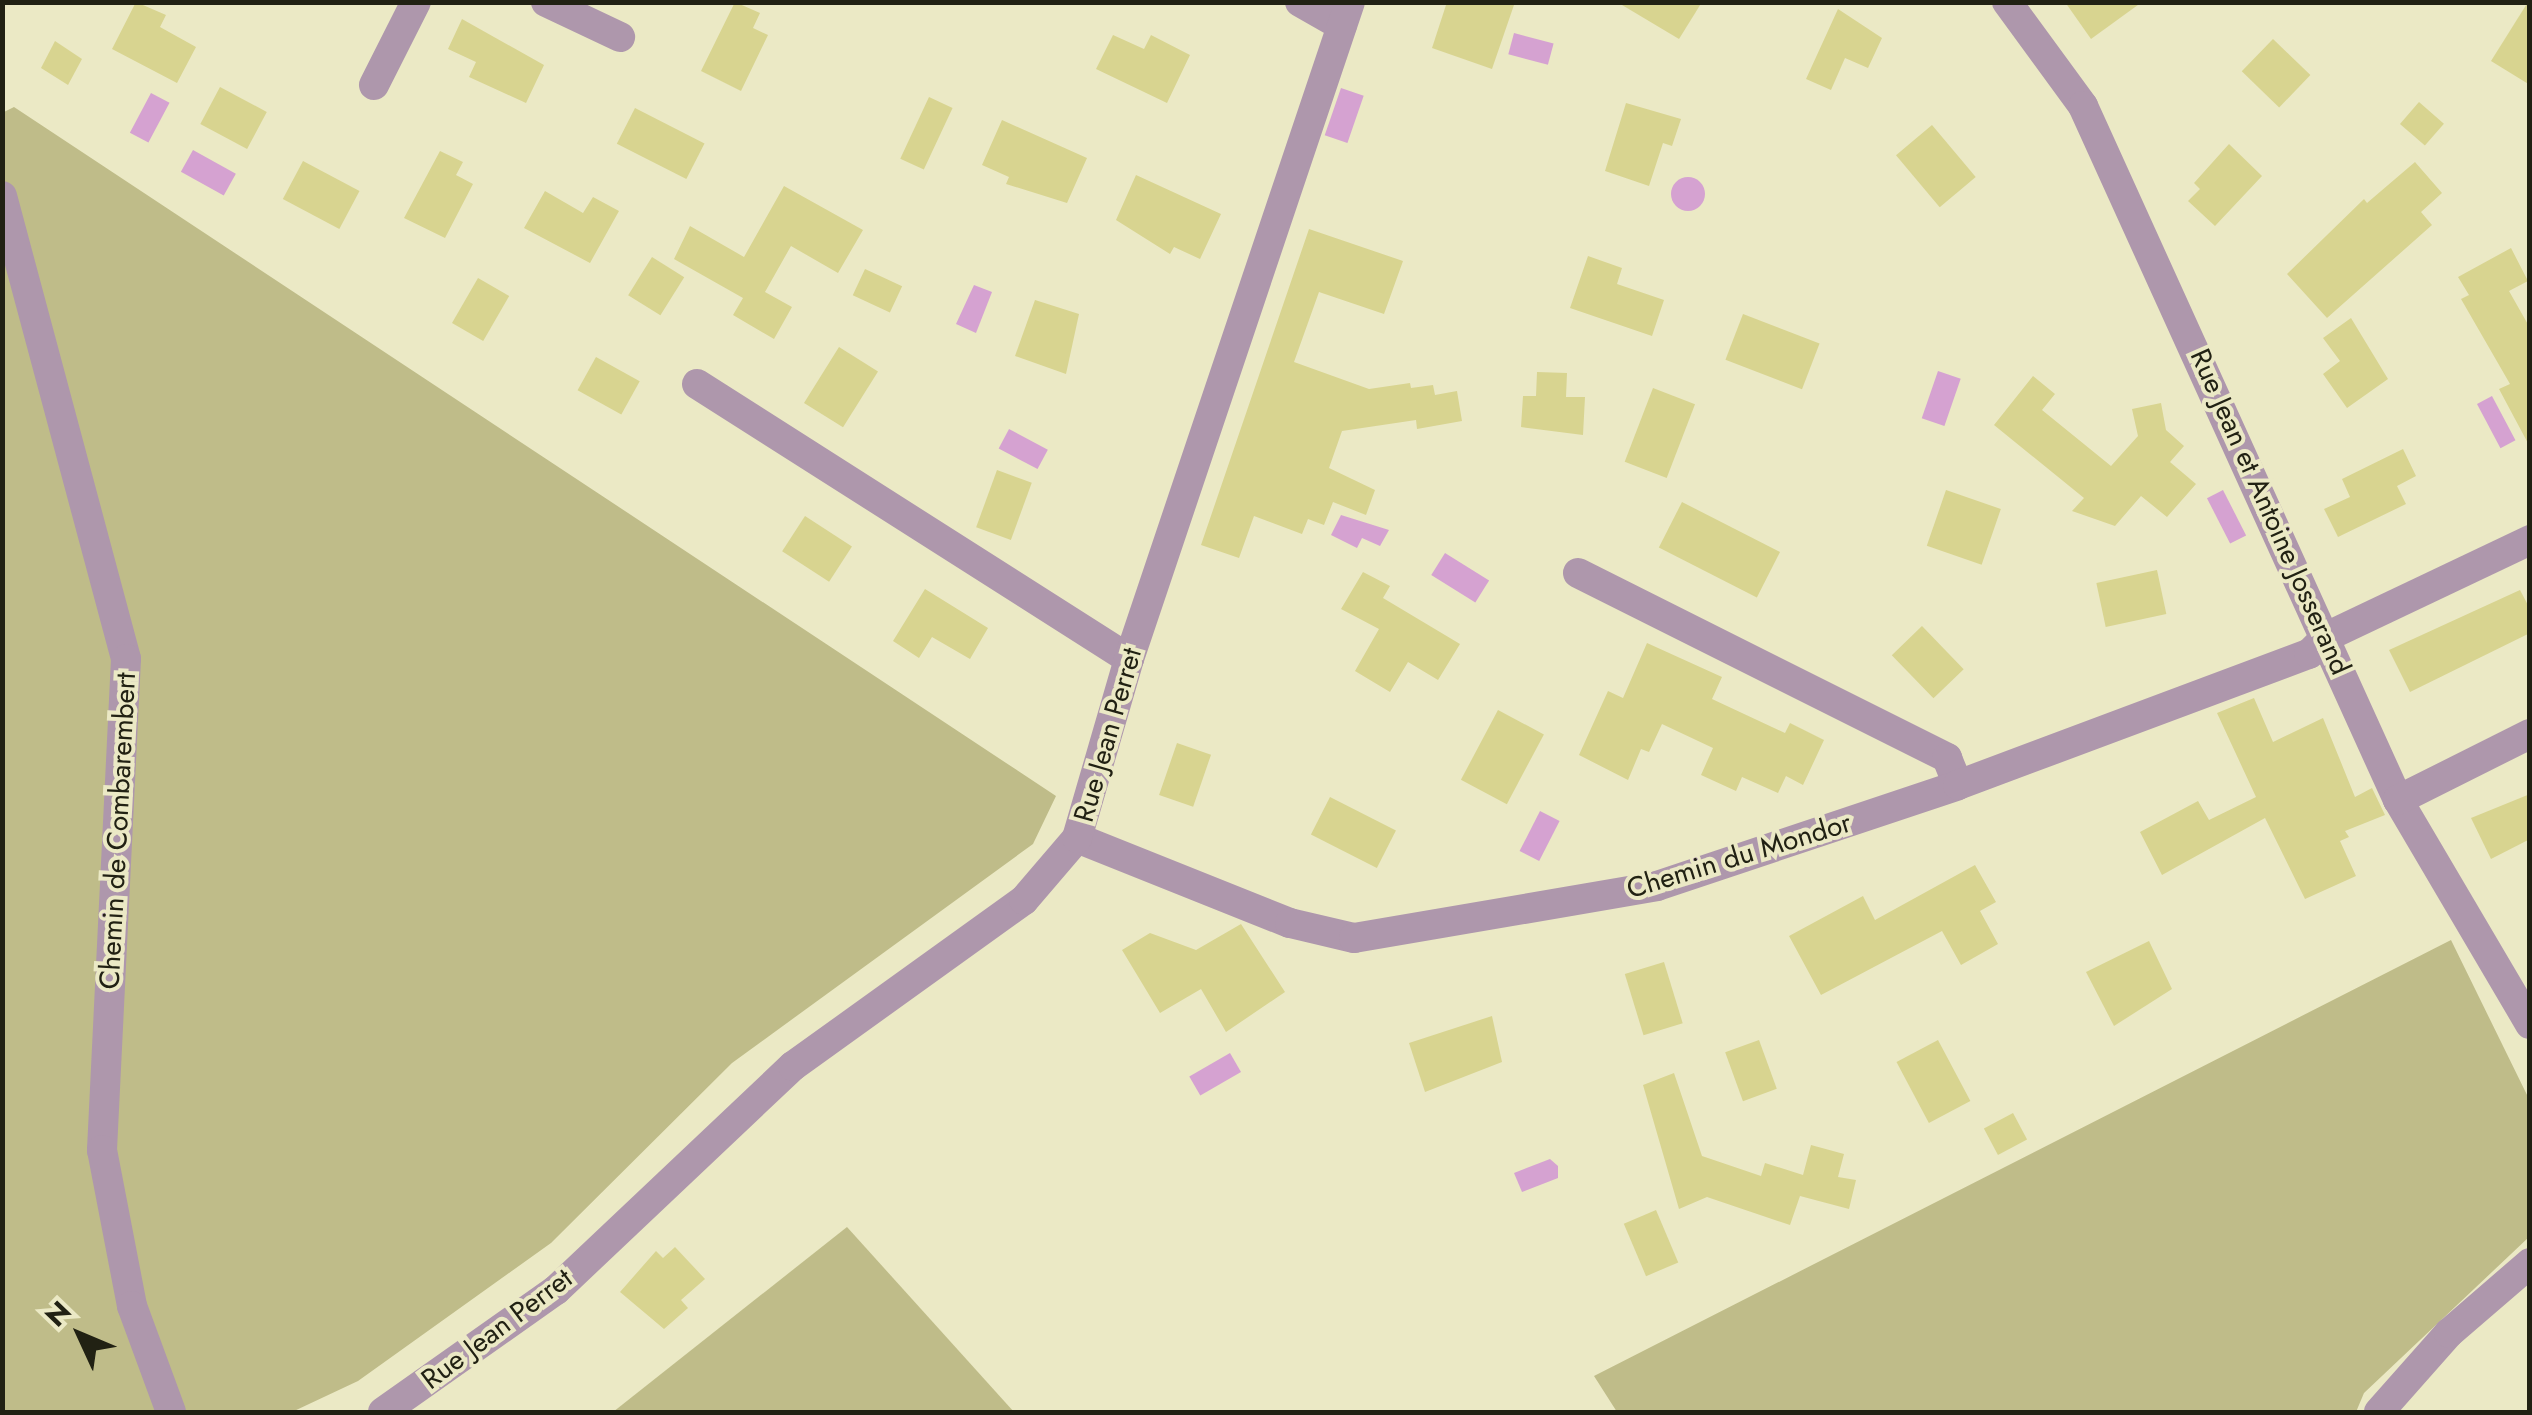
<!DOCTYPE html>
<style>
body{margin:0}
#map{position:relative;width:2532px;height:1415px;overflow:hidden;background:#ebe9c5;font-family:Jost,sans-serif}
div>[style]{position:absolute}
.green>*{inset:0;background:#bfbc89}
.water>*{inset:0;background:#d5a2d1;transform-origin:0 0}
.round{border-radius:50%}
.building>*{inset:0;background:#d8d490;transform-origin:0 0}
.minor>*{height:30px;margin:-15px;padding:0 15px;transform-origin:15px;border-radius:15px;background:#ae97ac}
span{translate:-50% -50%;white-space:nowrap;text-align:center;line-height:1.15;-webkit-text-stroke:8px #ebe9c5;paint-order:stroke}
.street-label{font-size:28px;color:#212113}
.frame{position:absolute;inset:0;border:5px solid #212113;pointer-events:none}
.north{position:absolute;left:30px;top:1285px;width:100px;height:100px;-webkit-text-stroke:8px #ebe9c5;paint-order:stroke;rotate:314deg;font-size:28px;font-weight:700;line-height:40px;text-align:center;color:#212113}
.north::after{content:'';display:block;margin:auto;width:35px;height:45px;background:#212113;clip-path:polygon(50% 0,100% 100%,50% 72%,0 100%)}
</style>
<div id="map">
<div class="green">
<i style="clip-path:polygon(14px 107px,1056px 796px,1033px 844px,732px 1063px,551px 1243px,358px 1381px,292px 1412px,3px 1412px,2px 113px)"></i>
<i style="clip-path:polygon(2451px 940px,2529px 1099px,2529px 1237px,2364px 1393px,2356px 1412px,1617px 1412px,1594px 1376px)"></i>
<i style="clip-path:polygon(847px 1227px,1014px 1412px,613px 1412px)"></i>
</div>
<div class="water">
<i style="left:1514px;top:33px;width:41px;height:22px;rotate:15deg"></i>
<i style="left:1341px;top:88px;width:24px;height:50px;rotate:19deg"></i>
<i style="left:151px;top:93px;width:21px;height:45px;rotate:28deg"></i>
<i style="left:193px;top:150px;width:49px;height:25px;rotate:29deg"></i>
<i class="round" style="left:1671px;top:177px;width:34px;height:34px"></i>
<i style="clip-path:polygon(974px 285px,992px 292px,976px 333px,956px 324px)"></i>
<i style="left:1938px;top:371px;width:24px;height:50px;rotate:19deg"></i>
<i style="left:2492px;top:396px;width:50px;height:17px;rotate:62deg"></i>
<i style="left:1009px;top:429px;width:44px;height:22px;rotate:28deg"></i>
<i style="left:2223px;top:490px;width:51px;height:18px;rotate:63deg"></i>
<i style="clip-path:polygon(1341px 515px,1389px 530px,1380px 546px,1362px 538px,1357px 548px,1331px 535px)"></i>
<i style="left:1445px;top:553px;width:52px;height:26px;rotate:32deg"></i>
<i style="left:1540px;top:811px;width:22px;height:45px;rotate:27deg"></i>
<i style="left:1230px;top:1053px;width:22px;height:47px;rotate:60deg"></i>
<i style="clip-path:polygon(1550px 1159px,1558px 1166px,1558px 1178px,1522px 1192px,1514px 1173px)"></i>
</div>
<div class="building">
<i style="clip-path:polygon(136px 2px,166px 15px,160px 27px,196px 47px,177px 83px,112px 49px)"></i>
<i style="clip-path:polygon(735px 2px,760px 13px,753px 28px,768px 35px,741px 91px,701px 71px)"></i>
<i style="clip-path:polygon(1447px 2px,1515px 2px,1492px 69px,1432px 48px)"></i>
<i style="clip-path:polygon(1617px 2px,1702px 2px,1679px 39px)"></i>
<i style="clip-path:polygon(2065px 2px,2142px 2px,2091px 39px)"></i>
<i style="clip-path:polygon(2528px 2px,2530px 2px,2530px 85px,2491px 61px)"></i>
<i style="clip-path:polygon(1838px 9px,1882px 38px,1868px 68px,1845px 58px,1831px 90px,1806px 79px)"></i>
<i style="clip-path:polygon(462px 19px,544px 65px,526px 103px,469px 77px,476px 62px,448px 49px)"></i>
<i style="clip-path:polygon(1113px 35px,1144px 49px,1151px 35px,1190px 55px,1167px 103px,1096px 69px)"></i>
<i style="left:2273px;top:39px;width:52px;height:45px;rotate:44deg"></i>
<i style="clip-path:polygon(55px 41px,82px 59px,68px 85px,41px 68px)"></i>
<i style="left:220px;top:87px;width:53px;height:42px;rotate:28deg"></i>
<i style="left:929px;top:97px;width:26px;height:68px;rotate:25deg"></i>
<i style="left:2419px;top:102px;width:33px;height:29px;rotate:41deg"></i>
<i style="clip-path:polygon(1626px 103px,1681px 119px,1672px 146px,1663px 143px,1649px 186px,1605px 171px)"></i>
<i style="left:635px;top:108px;width:78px;height:40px;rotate:27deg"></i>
<i style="clip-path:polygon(1002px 120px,1087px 158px,1067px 203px,1006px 184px,1009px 177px,982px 165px)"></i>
<i style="left:1932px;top:125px;width:68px;height:47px;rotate:50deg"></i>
<i style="clip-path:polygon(2229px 144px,2262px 176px,2215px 226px,2188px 201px,2200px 189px,2194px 183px)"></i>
<i style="clip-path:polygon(440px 151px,463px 162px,456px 175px,473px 184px,445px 238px,404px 218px)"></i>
<i style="left:303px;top:161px;width:64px;height:43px;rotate:28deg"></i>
<i style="clip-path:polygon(2415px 162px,2442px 193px,2421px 212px,2432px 225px,2327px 318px,2287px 274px,2364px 199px,2367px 203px)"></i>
<i style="clip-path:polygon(1136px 175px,1221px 214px,1200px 259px,1174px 247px,1170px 254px,1116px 220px)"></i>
<i style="clip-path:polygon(784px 186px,863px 230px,838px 273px,791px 246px,765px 292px,792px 307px,774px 339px,733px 315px,743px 298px,674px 259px,690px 226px,744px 257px)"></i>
<i style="clip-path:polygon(545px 191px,583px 213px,593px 197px,619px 211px,590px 263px,524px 228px)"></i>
<i style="clip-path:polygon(1309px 229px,1403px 261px,1384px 314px,1319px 292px,1294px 362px,1369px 389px,1410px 383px,1411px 388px,1433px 385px,1435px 395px,1457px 391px,1462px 421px,1417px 429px,1416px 420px,1342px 431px,1329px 468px,1375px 490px,1366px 515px,1333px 502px,1324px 525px,1308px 519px,1302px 534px,1254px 516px,1239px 558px,1201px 545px)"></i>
<i style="clip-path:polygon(2511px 248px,2528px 281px,2509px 291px,2530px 328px,2530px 447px,2499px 389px,2510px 384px,2461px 299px,2469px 295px,2458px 277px)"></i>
<i style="clip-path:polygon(1588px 256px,1622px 268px,1617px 284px,1664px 300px,1652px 336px,1570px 308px)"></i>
<i style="left:652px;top:257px;width:38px;height:45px;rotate:32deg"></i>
<i style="left:865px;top:269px;width:41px;height:29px;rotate:25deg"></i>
<i style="left:478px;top:278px;width:36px;height:52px;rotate:30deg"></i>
<i style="clip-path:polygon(1035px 300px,1079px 314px,1066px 374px,1015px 356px)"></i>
<i style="left:1743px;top:314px;width:82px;height:49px;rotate:21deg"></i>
<i style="clip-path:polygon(2351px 318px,2388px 379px,2347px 408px,2323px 374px,2340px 361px,2323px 338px)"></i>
<i style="left:839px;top:347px;width:46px;height:66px;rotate:32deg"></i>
<i style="left:596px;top:357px;width:50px;height:38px;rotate:29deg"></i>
<i style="clip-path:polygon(1537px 372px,1567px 373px,1566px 397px,1585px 397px,1583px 435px,1521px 427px,1523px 396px,1536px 396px)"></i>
<i style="clip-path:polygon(2033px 376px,2055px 394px,2042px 410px,2111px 466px,2138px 436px,2132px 409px,2161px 403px,2166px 430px,2184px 446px,2170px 462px,2196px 484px,2167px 517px,2141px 496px,2115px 526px,2072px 511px,2084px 498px,1994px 425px)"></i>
<i style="left:1653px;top:388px;width:45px;height:79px;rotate:21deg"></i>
<i style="clip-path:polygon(2403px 449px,2416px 476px,2397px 486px,2406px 504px,2338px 537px,2324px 509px,2350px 497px,2342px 479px)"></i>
<i style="left:997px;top:470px;width:37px;height:61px;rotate:20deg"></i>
<i style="left:1946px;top:490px;width:58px;height:59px;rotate:19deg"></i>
<i style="left:1682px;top:502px;width:110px;height:51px;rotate:27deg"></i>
<i style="left:805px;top:516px;width:56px;height:42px;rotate:33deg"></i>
<i style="left:2157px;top:570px;width:45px;height:62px;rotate:78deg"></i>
<i style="clip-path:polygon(1363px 572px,1390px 586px,1383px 598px,1460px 644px,1438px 680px,1408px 662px,1390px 692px,1355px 671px,1379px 629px,1341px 609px)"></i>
<i style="clip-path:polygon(925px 589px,988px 628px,970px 659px,932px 637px,919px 658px,893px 641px)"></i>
<i style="clip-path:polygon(2520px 590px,2530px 609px,2530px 633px,2410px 692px,2389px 650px)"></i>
<i style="left:1922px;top:626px;width:60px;height:42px;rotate:46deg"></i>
<i style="clip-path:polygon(1647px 643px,1722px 677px,1712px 699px,1785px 733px,1790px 723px,1824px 740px,1803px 785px,1786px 776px,1778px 793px,1742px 777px,1736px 791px,1701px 775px,1713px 748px,1662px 724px,1649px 752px,1641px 749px,1628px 780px,1579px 755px,1608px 691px,1623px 698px)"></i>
<i style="clip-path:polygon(2254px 698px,2273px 742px,2323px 718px,2355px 797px,2372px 788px,2385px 815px,2345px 831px,2349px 837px,2340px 841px,2356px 876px,2305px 899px,2265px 818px,2162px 875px,2140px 832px,2198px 801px,2209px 820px,2256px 797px,2217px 713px)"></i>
<i style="left:1498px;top:710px;width:52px;height:79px;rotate:28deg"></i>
<i style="left:1177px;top:743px;width:36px;height:55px;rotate:19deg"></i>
<i style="clip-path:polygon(2530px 794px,2530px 839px,2491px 859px,2471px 818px)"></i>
<i style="left:1330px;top:797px;width:74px;height:42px;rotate:27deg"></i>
<i style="clip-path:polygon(1975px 865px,1996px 902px,1980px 911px,1998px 944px,1961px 965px,1942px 931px,1821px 995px,1789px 936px,1863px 896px,1875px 920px)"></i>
<i style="clip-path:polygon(1241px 924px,1285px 992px,1226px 1032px,1201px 989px,1160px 1013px,1122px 950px,1150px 933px,1196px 950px)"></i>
<i style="clip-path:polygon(2149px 941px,2172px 989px,2114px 1026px,2086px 972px)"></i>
<i style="left:1664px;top:962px;width:64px;height:41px;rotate:73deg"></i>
<i style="clip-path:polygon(1492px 1016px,1502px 1062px,1425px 1092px,1409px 1043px)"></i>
<i style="left:1759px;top:1040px;width:52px;height:36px;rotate:70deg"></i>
<i style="left:1938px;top:1040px;width:69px;height:47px;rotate:62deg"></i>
<i style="clip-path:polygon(1674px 1073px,1702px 1156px,1761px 1176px,1765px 1163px,1803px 1175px,1811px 1145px,1844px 1154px,1838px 1177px,1856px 1180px,1849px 1209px,1800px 1196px,1790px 1225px,1707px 1197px,1679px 1209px,1643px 1085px)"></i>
<i style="left:2013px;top:1113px;width:30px;height:33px;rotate:62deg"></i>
<i style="left:1656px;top:1210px;width:57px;height:35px;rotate:67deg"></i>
<i style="clip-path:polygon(675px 1247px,705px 1279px,681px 1300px,688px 1308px,664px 1329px,620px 1292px,656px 1251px,663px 1258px)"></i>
</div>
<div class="minor">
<i style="left:546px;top:2px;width:82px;rotate:25.3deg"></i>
<i style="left:1300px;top:2px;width:48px;rotate:29.7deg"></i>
<i style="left:2007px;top:2px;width:129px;rotate:53.8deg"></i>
<i style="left:2083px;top:106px;width:762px;rotate:65.59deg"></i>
<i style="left:2398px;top:800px;width:260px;rotate:59.5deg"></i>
<i style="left:374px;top:85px;width:93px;rotate:-63.2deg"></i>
<i style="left:2px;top:196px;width:479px;rotate:75deg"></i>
<i style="left:126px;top:659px;width:492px;rotate:92.8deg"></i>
<i style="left:102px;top:1150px;width:159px;rotate:79.1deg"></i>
<i style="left:132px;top:1306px;width:113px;rotate:69.8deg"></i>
<i style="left:697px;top:384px;width:512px;rotate:32.48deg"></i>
<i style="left:1578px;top:573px;width:413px;rotate:26.6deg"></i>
<i style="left:1947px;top:758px;width:29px;rotate:68deg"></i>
<i style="left:2398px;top:800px;width:148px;rotate:-26.6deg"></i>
<i style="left:1077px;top:838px;width:229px;rotate:21.8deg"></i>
<i style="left:1290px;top:923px;width:66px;rotate:13.2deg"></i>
<i style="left:1354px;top:938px;width:307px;rotate:-9.7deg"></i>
<i style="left:1657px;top:886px;width:317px;rotate:-18.5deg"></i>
<i style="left:1958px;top:785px;width:375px;rotate:-20.5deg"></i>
<i style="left:2309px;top:654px;width:24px;rotate:-45deg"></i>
<i style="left:2326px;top:637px;width:226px;rotate:-25.4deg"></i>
<i style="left:383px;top:1412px;width:212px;rotate:-35.2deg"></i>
<i style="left:556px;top:1290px;width:326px;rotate:-43.4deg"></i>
<i style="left:793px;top:1066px;width:284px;rotate:-35.7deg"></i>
<i style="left:1024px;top:900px;width:82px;rotate:-49.5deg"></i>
<i style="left:1077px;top:838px;width:186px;rotate:-73.8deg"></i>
<i style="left:1129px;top:659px;width:693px;rotate:-71.41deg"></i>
<i style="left:2379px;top:1412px;width:106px;rotate:-48.5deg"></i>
<i style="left:2449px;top:1333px;width:107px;rotate:-40.8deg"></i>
</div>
<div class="street-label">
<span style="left:2270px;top:512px;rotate:66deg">Rue Jean et Antoine Josserand</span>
<span style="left:1108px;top:735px;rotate:-74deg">Rue Jean Perret</span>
<span style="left:118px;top:831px;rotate:-87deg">Chemin de Combarembert</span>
<span style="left:1739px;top:856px;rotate:-17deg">Chemin du Mondor</span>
<span style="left:497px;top:1329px;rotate:-37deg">Rue Jean Perret</span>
</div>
<div class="frame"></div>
<div class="north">N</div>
</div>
